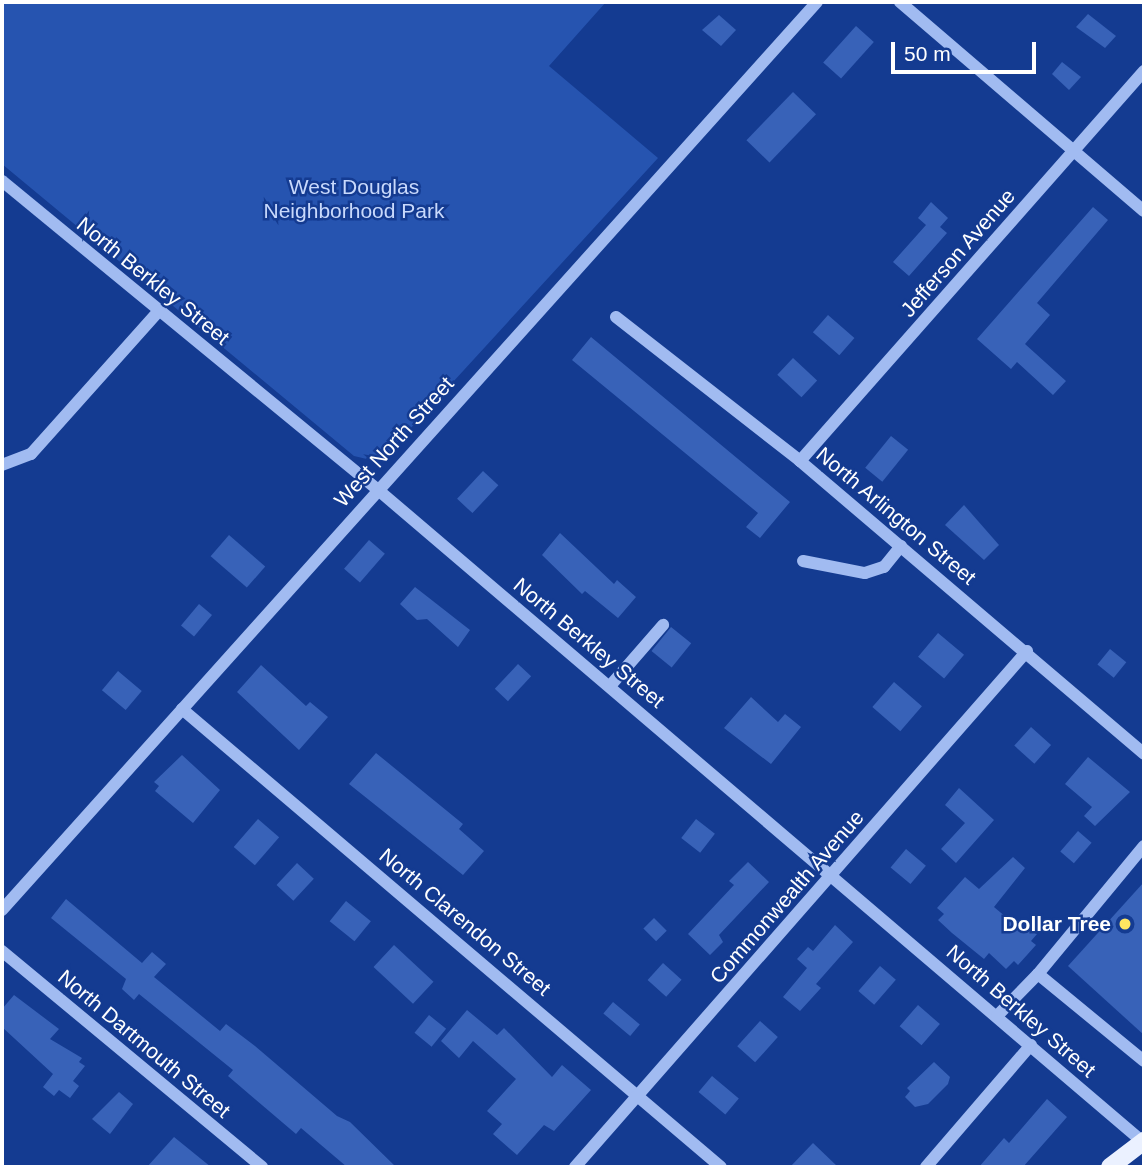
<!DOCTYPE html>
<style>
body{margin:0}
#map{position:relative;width:1146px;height:1169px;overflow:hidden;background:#143b91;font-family:Arial,sans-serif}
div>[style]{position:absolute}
.green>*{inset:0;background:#2654b0}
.building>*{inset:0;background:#3862b8;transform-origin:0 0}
.minor>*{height:12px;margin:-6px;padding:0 6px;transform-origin:6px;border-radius:6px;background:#a1bbf1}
.major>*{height:18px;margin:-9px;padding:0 9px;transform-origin:9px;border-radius:9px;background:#ebf1ff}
.dots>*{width:19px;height:19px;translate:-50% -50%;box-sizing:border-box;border:4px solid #143b91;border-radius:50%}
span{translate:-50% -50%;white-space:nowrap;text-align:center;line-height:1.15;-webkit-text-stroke:5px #143b91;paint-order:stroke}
.park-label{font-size:21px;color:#c8d9fc}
.street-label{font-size:21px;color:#fff}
.poi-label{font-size:21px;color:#fff;font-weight:700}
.right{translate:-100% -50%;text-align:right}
.frame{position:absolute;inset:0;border:4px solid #fff;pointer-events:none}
.scale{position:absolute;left:891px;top:42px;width:145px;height:32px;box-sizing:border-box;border:4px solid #fff;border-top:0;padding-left:9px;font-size:21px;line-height:24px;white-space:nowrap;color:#fff;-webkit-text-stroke:5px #143b91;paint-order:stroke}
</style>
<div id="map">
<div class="green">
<i style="clip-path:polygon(2px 2px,606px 2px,549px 66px,658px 158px,387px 454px,371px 460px,354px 456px,2px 164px)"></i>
</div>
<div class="building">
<i style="clip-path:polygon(1088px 14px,1116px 36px,1105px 48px,1076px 27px)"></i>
<i style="clip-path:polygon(719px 15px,736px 30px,721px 46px,702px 30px)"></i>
<i style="left:856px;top:26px;width:24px;height:49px;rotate:42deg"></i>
<i style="clip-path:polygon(1062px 62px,1081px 77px,1069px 90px,1052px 74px)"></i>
<i style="left:793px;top:92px;width:32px;height:67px;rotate:44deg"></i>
<i style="clip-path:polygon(931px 202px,948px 218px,940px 227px,947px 233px,909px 276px,893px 262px,926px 225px,918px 218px)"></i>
<i style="clip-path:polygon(1093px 207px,1108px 220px,1037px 303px,1050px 315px,1025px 344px,1066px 381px,1053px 395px,1017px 362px,1011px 369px,977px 339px)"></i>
<i style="left:828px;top:315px;width:35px;height:23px;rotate:41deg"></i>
<i style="clip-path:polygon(591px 337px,790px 502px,760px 538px,746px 527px,758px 513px,572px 360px)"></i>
<i style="left:793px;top:358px;width:33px;height:23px;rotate:43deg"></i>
<i style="left:891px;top:436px;width:22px;height:41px;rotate:39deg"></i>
<i style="left:483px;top:471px;width:21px;height:38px;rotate:43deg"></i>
<i style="clip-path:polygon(964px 505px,999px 545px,984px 560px,945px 525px)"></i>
<i style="clip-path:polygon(560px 533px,614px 584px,617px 580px,636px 597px,618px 618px,585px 591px,582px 594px,542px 555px)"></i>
<i style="left:229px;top:535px;width:48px;height:28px;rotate:41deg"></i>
<i style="left:369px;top:540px;width:21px;height:38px;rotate:41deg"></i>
<i style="clip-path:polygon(415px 587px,470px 630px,458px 647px,427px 619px,417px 620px,400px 604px)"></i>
<i style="left:199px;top:604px;width:17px;height:28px;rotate:40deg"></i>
<i style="left:671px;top:627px;width:26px;height:31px;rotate:39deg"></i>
<i style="left:938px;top:633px;width:34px;height:31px;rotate:40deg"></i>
<i style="left:1110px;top:649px;width:21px;height:20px;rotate:39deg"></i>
<i style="left:518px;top:664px;width:18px;height:34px;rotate:43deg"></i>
<i style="clip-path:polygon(261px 665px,306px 706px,310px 702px,328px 717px,299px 750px,237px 692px)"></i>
<i style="left:118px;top:671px;width:31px;height:25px;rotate:40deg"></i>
<i style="left:894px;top:682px;width:37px;height:33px;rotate:41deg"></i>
<i style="clip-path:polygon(751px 697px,778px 722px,785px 714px,801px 727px,771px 764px,724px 728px)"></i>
<i style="left:1031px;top:727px;width:27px;height:25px;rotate:42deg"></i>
<i style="clip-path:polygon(376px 753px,463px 824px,459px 829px,484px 851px,463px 875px,349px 784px)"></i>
<i style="clip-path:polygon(182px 755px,220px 790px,193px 823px,155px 791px,159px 786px,154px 782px)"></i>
<i style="clip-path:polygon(1088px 757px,1130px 792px,1095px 826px,1084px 816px,1092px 807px,1065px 784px)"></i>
<i style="clip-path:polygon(959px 788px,994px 820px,956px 863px,941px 849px,965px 823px,945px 805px)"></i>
<i style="left:258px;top:819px;width:28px;height:37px;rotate:41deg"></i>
<i style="left:696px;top:819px;width:24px;height:24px;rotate:38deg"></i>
<i style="left:1078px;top:831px;width:18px;height:27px;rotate:41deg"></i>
<i style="left:906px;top:849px;width:26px;height:24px;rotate:40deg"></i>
<i style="clip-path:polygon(1013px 857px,1025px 868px,994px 907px,1020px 929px,1025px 924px,1037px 934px,1031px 941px,1036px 945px,1018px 965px,1014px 961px,1006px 969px,989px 953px,984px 959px,952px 933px,938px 920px,944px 914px,937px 908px,965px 877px,979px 889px)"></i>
<i style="clip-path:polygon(748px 862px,769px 882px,719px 935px,723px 942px,710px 955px,688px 934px,734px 885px,729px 881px)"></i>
<i style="left:297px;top:863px;width:23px;height:30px;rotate:43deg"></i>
<i style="clip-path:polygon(1144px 882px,1144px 1035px,1068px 966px)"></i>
<i style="clip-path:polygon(66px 899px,142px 963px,152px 952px,166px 964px,154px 977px,220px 1031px,226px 1024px,255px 1046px,337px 1116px,350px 1122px,396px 1167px,347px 1167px,301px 1128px,296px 1134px,228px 1076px,233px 1070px,139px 994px,134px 1000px,122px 989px,126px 979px,51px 918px)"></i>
<i style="left:346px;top:901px;width:32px;height:26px;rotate:39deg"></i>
<i style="left:654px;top:918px;width:18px;height:15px;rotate:45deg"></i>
<i style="clip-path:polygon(835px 925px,853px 942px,816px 984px,821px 988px,800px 1011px,783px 997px,807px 968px,797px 959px,808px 947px,813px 951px)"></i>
<i style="left:394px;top:945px;width:54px;height:30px;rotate:43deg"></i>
<i style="left:663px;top:963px;width:25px;height:23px;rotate:42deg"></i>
<i style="left:880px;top:966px;width:21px;height:33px;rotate:41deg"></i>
<i style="clip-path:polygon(14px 995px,59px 1029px,50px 1039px,82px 1058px,79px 1062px,85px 1066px,73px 1081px,79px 1086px,70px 1098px,59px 1090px,54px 1096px,43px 1087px,53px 1074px,2px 1027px,2px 1009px)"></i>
<i style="left:613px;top:1002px;width:35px;height:15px;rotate:40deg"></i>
<i style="left:918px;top:1005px;width:29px;height:28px;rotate:41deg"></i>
<i style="clip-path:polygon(467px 1010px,497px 1035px,504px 1028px,552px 1077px,562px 1065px,591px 1090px,554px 1131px,544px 1125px,517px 1155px,493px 1134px,502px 1124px,487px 1111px,516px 1079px,473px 1041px,459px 1058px,441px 1041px)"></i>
<i style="left:429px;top:1015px;width:22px;height:23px;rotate:39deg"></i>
<i style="left:760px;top:1021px;width:24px;height:34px;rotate:42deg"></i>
<i style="clip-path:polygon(934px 1062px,950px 1077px,948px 1084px,928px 1104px,915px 1107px,905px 1097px,910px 1091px,907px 1088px)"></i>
<i style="left:712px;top:1076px;width:35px;height:21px;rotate:40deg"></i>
<i style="clip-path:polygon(119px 1092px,133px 1104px,110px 1134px,92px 1119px)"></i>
<i style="clip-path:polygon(1047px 1099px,1067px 1117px,1023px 1167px,979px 1167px,1004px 1138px,1009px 1143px)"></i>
<i style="clip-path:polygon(174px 1137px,211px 1167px,147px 1167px)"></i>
<i style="clip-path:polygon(813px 1143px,838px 1167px,790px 1167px)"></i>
</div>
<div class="minor">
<i style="left:900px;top:2px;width:321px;rotate:40.6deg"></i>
<i style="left:2px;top:181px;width:485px;rotate:39.4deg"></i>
<i style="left:377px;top:489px;width:1008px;rotate:40.45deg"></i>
<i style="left:616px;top:317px;width:234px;rotate:38deg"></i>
<i style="left:800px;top:461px;width:452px;rotate:40.4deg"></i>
<i style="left:800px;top:461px;width:520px;rotate:-48.59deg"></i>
<i style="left:2px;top:465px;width:31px;rotate:-21deg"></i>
<i style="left:31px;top:454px;width:192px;rotate:-48.2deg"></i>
<i style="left:803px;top:561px;width:63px;rotate:11deg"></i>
<i style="left:865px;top:573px;width:20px;rotate:-18deg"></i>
<i style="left:884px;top:567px;width:27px;rotate:-51deg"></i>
<i style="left:610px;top:686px;width:81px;rotate:-49deg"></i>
<i style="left:182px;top:709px;width:707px;rotate:40.36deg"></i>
<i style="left:2px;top:910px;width:1220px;rotate:-48.09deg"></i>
<i style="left:2px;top:951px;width:338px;rotate:39.7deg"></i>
<i style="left:1038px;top:974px;width:166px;rotate:-50.4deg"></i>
<i style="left:997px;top:1016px;width:59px;rotate:-45.7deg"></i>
<i style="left:1038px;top:974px;width:137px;rotate:39.4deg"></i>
<i style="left:575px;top:1167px;width:686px;rotate:-48.78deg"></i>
<i style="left:926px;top:1167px;width:161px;rotate:-49.3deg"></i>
</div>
<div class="major">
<i style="left:1110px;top:1167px;width:43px;rotate:-37.4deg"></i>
</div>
<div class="dots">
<i style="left:1125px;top:924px;background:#ffe561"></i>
</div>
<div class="park-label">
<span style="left:354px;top:199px">West Douglas<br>Neighborhood Park</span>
</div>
<div class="street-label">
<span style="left:958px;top:253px;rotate:-49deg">Jefferson Avenue</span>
<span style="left:153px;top:281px;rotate:39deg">North Berkley Street</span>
<span style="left:394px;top:442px;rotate:-48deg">West North Street</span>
<span style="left:896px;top:516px;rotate:40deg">North Arlington Street</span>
<span style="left:589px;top:643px;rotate:40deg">North Berkley Street</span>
<span style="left:787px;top:897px;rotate:-49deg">Commonwealth Avenue</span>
<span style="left:465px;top:922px;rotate:40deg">North Clarendon Street</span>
<span style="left:1021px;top:1011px;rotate:41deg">North Berkley Street</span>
<span style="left:144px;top:1044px;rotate:40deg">North Dartmouth Street</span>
</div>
<div class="poi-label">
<span class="right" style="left:1111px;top:924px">Dollar Tree</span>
</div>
<div class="frame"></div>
<div class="scale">50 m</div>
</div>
